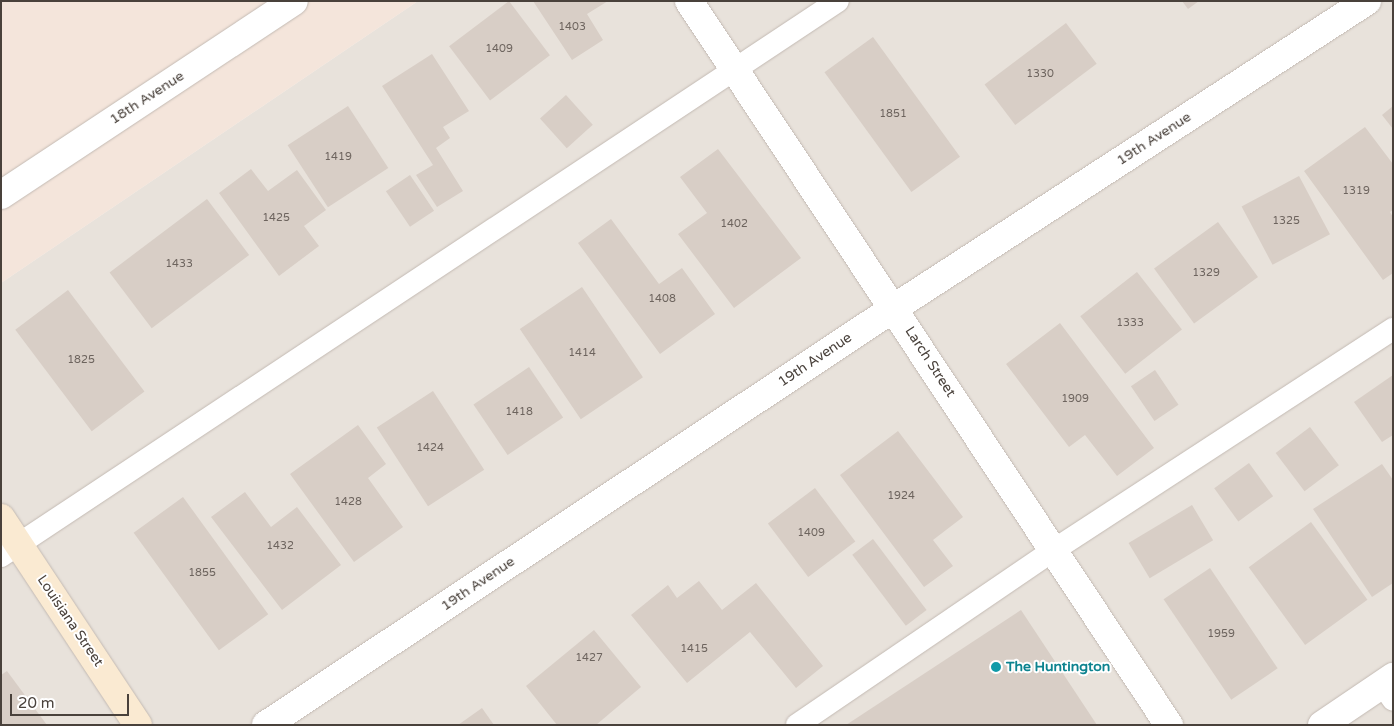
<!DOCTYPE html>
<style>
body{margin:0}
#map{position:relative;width:1394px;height:726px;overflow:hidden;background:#f5f1ed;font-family:"Varela Round",sans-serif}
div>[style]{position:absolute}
.residential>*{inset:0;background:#e8e2db}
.commercial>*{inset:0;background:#f4e5db}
.building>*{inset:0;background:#d8cec6;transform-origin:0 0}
.roads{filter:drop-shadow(0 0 1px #c3bab3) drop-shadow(0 0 1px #c3bab3)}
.lane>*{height:22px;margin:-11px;padding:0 11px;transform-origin:11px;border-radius:11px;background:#fff}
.street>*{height:28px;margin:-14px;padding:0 14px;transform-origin:14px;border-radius:14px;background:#fff}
.secondary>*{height:28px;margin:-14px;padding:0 14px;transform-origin:14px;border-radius:14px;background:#faead2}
.dots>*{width:14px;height:14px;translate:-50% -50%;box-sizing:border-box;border:2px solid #fff;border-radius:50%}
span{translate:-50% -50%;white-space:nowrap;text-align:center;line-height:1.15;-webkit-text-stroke:4px #fff;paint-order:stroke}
.number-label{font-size:11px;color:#6d645e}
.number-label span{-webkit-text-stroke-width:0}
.street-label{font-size:14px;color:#49413b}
.culture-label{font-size:14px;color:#0d838f;font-weight:700}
.left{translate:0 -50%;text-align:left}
.frame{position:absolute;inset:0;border:2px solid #49413b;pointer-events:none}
.scale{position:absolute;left:10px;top:694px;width:119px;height:22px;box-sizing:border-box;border:2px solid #49413b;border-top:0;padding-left:6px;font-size:15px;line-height:18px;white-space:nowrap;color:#49413b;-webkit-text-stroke:4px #fff;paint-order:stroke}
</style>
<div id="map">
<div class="residential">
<i style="clip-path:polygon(418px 1px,1393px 1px,1393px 725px,1px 725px,1px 283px)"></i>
</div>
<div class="commercial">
<i style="clip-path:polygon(1px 1px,418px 1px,1px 283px)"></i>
</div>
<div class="building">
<i style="left:509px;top:1px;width:68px;height:75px;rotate:53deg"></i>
<i style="clip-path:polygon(533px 1px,608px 1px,587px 14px,603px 40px,572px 60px)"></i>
<i style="clip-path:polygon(1182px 1px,1199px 1px,1188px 9px)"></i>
<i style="left:1066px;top:23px;width:51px;height:102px;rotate:53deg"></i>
<i style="left:873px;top:37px;width:148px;height:60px;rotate:54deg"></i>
<i style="clip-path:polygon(432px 54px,469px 111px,443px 127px,450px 138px,436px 148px,463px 191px,437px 207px,416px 175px,433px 165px,382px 86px)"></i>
<i style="left:566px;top:95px;width:40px;height:35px;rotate:48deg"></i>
<i style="left:348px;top:106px;width:74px;height:72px;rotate:57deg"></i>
<i style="clip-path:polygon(1393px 106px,1393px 129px,1382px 115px)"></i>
<i style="clip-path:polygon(1365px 127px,1393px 164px,1393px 210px,1390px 212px,1393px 217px,1393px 273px,1383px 280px,1304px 171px)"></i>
<i style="clip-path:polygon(718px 149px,801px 258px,734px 308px,678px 234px,707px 213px,680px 177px)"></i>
<i style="clip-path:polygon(251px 169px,268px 191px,297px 170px,326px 210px,304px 226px,319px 246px,279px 276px,219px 193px)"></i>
<i style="left:410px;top:175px;width:43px;height:29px;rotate:56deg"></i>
<i style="left:1299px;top:176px;width:66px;height:65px;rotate:62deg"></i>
<i style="left:207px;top:199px;width:70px;height:122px;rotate:53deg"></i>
<i style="clip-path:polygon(611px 219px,659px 284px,682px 268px,715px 314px,660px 354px,578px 243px)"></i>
<i style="left:1218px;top:222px;width:68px;height:79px;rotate:54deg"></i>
<i style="left:1137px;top:272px;width:73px;height:72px;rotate:52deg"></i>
<i style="left:582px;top:287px;width:109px;height:75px;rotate:56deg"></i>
<i style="left:68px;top:290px;width:127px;height:66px;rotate:53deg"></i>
<i style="clip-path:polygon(1060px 323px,1154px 448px,1117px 476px,1085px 435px,1069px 447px,1006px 364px)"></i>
<i style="left:529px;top:367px;width:61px;height:67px;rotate:56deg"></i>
<i style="left:1155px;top:370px;width:42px;height:29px;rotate:56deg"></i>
<i style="clip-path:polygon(1393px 375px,1393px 435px,1382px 442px,1354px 402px)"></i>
<i style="left:433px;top:391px;width:94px;height:67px;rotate:57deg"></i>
<i style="clip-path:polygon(358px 425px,386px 464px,368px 478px,403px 527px,354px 562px,290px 474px)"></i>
<i style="left:1310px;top:427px;width:48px;height:43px;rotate:53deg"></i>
<i style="clip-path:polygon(898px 431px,963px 517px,933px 540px,953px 566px,924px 587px,840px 475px)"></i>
<i style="left:1249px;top:463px;width:41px;height:43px;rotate:54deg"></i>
<i style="clip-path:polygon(1382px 464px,1393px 480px,1393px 583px,1372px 597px,1313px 509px)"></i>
<i style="left:815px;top:488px;width:67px;height:59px;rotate:53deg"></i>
<i style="clip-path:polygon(245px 492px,271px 527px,297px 507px,341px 565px,282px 610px,211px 517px)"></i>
<i style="left:183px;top:497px;width:145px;height:61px;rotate:54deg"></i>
<i style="left:1192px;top:505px;width:41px;height:74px;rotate:59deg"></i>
<i style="left:1311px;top:522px;width:96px;height:77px;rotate:54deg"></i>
<i style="left:873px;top:539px;width:89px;height:26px;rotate:53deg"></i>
<i style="left:1210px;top:568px;width:121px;height:56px;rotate:56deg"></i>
<i style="clip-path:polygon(699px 581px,722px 610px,756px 583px,823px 666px,796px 688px,750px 632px,687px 683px,631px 615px,668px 585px,677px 598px)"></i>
<i style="clip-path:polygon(1021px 610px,1097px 725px,846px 725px)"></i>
<i style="clip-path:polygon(594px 630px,641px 687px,596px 725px,557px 725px,526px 686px)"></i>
<i style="clip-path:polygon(7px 671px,47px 725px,1px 725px,1px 675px)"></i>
<i style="clip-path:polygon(482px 708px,494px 725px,458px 725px)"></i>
</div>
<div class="roads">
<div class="lane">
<i style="left:1px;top:556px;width:1004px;rotate:-33.55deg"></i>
<i style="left:1382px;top:684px;width:19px;rotate:55deg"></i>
<i style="left:797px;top:725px;width:311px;rotate:-34.3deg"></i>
<i style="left:1054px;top:550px;width:405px;rotate:-33.1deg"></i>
</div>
<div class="street">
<i style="left:689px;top:1px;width:869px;rotate:56.46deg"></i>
<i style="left:1px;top:195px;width:351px;rotate:-33.5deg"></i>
<i style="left:266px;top:725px;width:754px;rotate:-33.58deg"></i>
<i style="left:894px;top:308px;width:564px;rotate:-32.99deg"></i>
<i style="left:1322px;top:725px;width:86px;rotate:-34.1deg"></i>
</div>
<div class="secondary">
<i style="left:1px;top:518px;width:248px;rotate:56.5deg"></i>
</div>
</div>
<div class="dots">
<i style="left:996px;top:667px;background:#0f9aa8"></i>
</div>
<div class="number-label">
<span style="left:572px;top:27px">1403</span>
<span style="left:499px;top:49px">1409</span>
<span style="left:1040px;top:74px">1330</span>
<span style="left:893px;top:114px">1851</span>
<span style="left:338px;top:157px">1419</span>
<span style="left:1356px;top:191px">1319</span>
<span style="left:276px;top:218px">1425</span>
<span style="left:1286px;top:221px">1325</span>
<span style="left:734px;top:224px">1402</span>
<span style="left:179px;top:264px">1433</span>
<span style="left:1206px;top:273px">1329</span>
<span style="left:662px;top:299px">1408</span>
<span style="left:1130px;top:323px">1333</span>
<span style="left:582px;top:353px">1414</span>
<span style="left:81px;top:360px">1825</span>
<span style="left:1075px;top:399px">1909</span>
<span style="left:519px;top:412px">1418</span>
<span style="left:430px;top:448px">1424</span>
<span style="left:901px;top:496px">1924</span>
<span style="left:348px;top:502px">1428</span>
<span style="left:811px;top:533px">1409</span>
<span style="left:280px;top:546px">1432</span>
<span style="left:202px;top:573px">1855</span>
<span style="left:1221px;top:634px">1959</span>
<span style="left:694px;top:649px">1415</span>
<span style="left:589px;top:658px">1427</span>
</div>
<div class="street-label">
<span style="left:147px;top:98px;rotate:-33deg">18th Avenue</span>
<span style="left:1154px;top:139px;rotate:-33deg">19th Avenue</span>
<span style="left:815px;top:360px;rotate:-34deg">19th Avenue</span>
<span style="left:930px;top:362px;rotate:57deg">Larch Street</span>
<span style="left:478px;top:584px;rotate:-34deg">19th Avenue</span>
<span style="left:70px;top:621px;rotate:56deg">Louisiana Street</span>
</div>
<div class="culture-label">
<span class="left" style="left:1006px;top:667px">The Huntington</span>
</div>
<div class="frame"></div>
<div class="scale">20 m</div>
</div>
